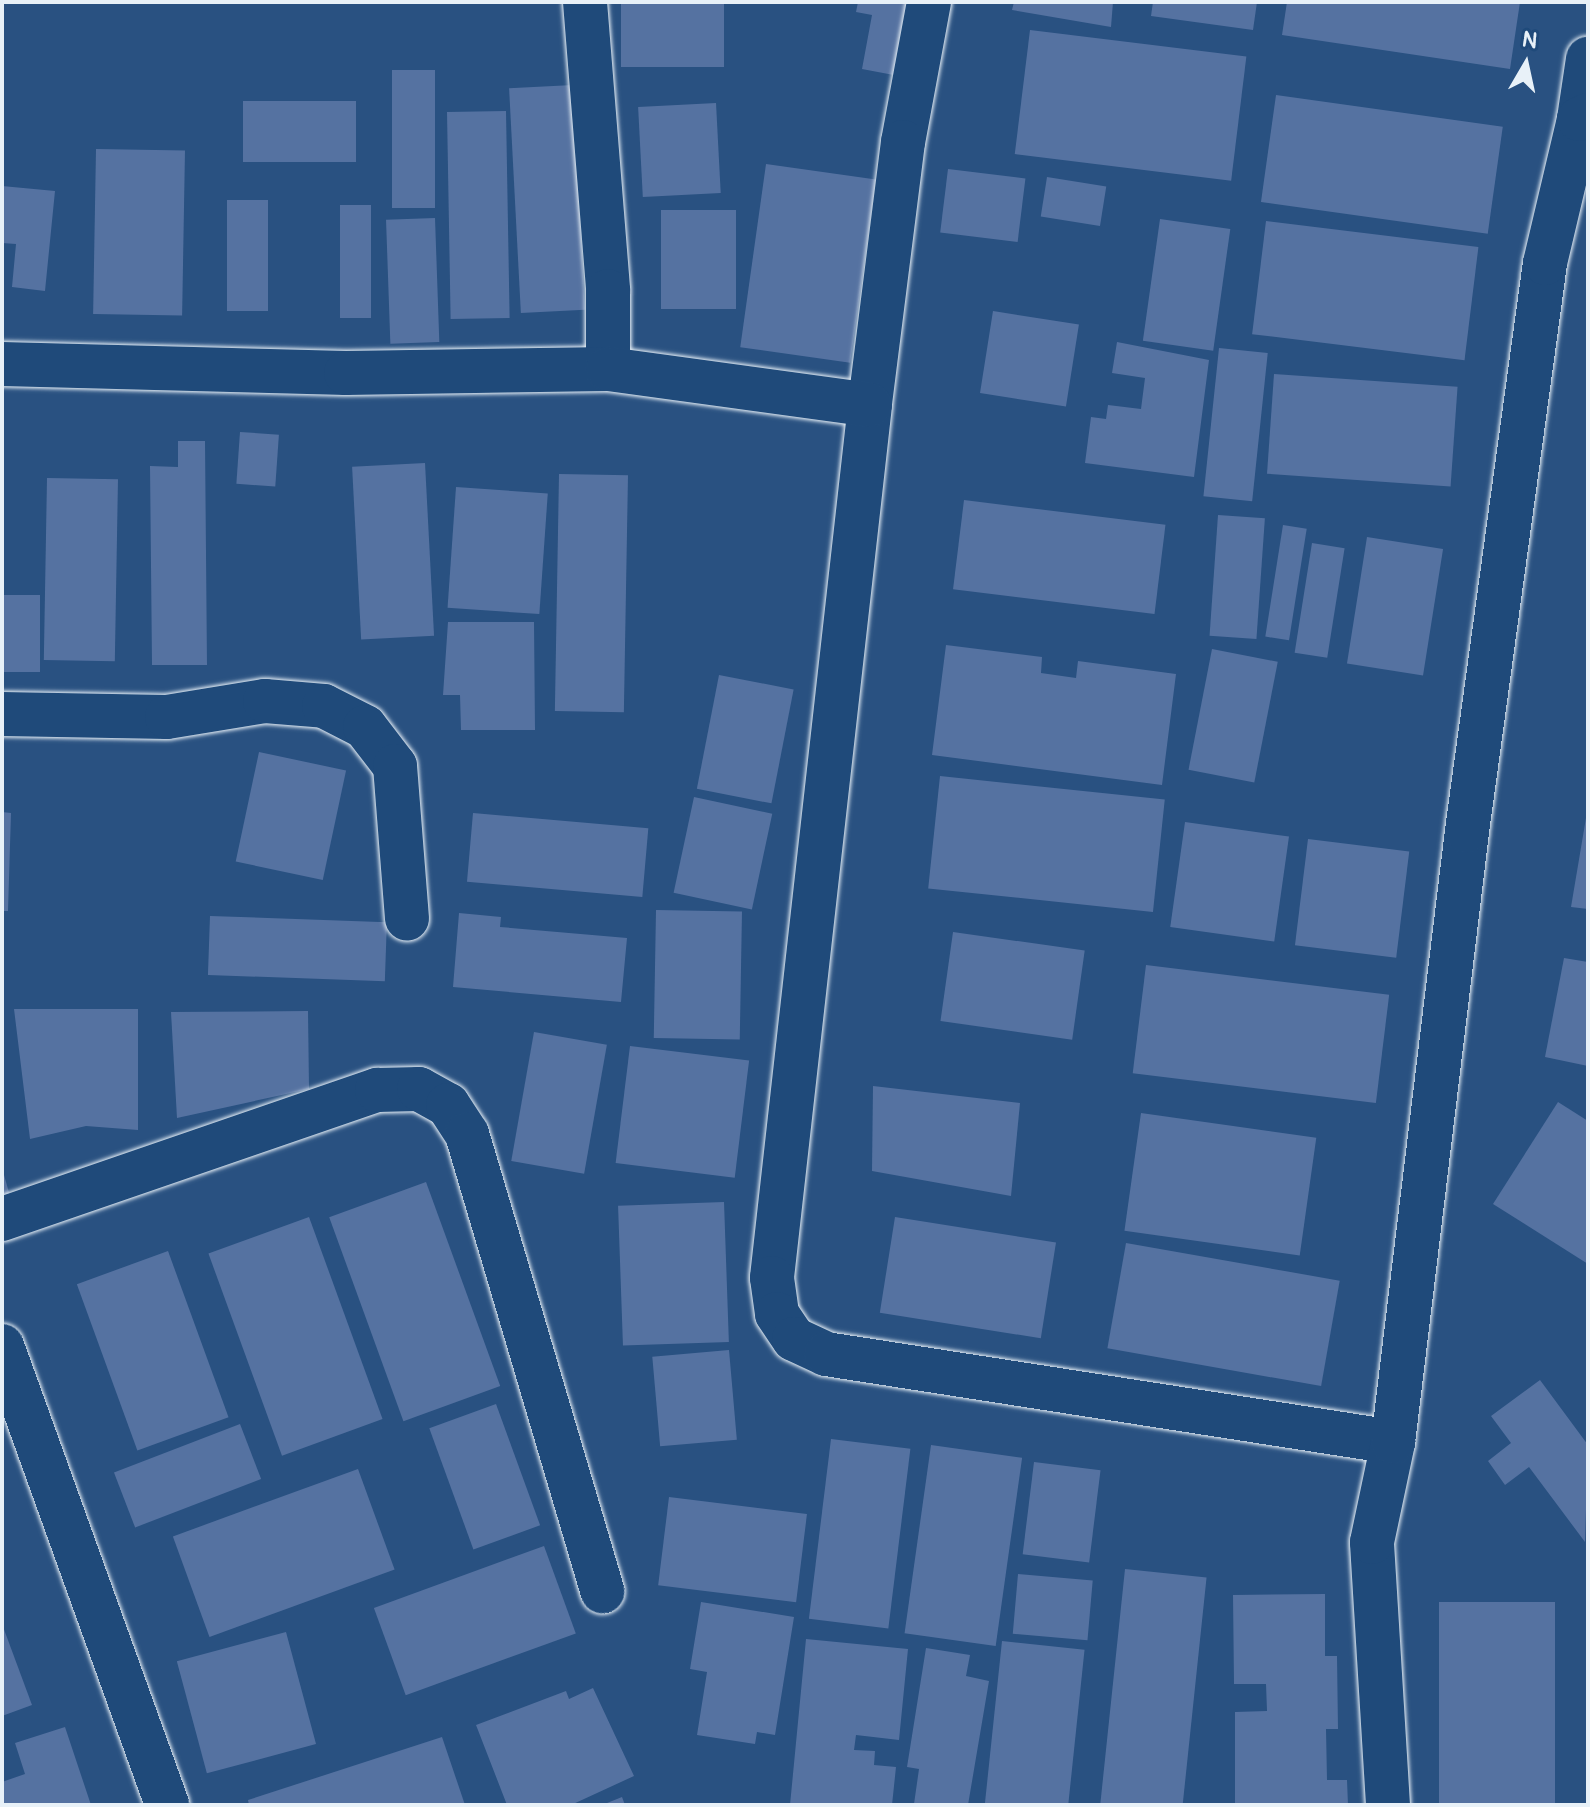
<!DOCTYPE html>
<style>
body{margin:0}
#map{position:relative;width:1590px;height:1807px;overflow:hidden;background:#295181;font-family:Pangolin,sans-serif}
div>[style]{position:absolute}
.building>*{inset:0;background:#5572a1;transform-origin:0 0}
.roads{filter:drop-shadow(0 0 2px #e8f1f8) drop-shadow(0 0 2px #e8f1f8)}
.minor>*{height:44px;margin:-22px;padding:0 22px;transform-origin:22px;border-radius:22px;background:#1f4a7a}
span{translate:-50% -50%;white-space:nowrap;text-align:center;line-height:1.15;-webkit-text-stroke:7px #1f4a7a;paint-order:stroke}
.frame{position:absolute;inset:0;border:4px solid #e8f1f8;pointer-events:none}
.north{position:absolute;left:1486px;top:24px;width:80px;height:80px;-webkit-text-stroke:6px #1f4a7a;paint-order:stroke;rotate:9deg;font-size:22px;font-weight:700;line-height:32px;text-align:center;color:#e8f1f8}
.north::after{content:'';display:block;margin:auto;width:28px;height:36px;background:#e8f1f8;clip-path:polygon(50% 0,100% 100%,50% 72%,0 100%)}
</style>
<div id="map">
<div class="building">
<i style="left:621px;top:2px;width:103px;height:65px"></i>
<i style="clip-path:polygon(858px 2px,914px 2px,899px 76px,862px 69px,872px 15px,856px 12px)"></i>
<i style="clip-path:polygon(1014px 2px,1113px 2px,1111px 27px,1012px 10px)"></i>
<i style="clip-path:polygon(1153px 2px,1257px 2px,1253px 30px,1151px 16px)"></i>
<i style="clip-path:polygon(1287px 2px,1520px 2px,1510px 69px,1282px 35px)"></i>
<i style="left:1030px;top:30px;width:218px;height:125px;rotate:7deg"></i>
<i style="left:392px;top:70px;width:43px;height:138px"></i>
<i style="left:573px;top:85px;width:225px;height:64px;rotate:87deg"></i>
<i style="left:1276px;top:95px;width:229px;height:108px;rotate:8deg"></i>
<i style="left:243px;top:101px;width:113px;height:61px"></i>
<i style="left:716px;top:103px;width:90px;height:78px;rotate:87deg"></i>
<i style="left:506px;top:111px;width:207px;height:59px;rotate:89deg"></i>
<i style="left:96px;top:149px;width:89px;height:165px;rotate:1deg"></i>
<i style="left:766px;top:164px;width:111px;height:185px;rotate:8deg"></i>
<i style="left:948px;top:169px;width:78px;height:64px;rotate:7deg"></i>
<i style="left:1047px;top:177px;width:60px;height:40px;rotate:9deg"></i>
<i style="clip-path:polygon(2px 186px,55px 191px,45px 291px,12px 287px,16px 244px,2px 243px)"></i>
<i style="left:268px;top:200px;width:111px;height:41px;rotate:90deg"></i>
<i style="left:340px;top:205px;width:31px;height:113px"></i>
<i style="left:661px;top:210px;width:75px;height:99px"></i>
<i style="left:435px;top:218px;width:124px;height:49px;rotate:88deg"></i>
<i style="left:1160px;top:219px;width:71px;height:123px;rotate:8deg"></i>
<i style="left:1266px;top:221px;width:214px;height:114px;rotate:7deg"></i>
<i style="left:993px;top:311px;width:87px;height:83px;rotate:9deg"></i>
<i style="clip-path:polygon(1117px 342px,1209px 360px,1194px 477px,1085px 463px,1091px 417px,1106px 419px,1108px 405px,1141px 409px,1145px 378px,1112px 373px)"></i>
<i style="left:1219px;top:348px;width:49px;height:149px;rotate:6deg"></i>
<i style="left:1274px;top:374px;width:184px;height:100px;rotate:4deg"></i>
<i style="left:240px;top:432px;width:39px;height:52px;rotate:4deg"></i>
<i style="clip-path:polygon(178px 441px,205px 441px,207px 665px,152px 665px,150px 466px,178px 467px)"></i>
<i style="left:425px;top:463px;width:173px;height:73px;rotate:87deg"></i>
<i style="left:559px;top:474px;width:69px;height:237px;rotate:1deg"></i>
<i style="left:47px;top:478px;width:71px;height:182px;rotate:1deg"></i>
<i style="left:456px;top:487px;width:92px;height:121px;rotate:4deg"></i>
<i style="left:964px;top:500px;width:203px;height:90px;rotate:7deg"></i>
<i style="left:1218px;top:515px;width:47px;height:121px;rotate:4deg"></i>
<i style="left:1283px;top:525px;width:24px;height:113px;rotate:9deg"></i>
<i style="left:1367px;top:537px;width:77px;height:128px;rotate:9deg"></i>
<i style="left:1312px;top:543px;width:33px;height:111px;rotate:9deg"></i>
<i style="left:2px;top:595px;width:38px;height:77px"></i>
<i style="clip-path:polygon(448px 622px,534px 622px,535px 730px,461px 730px,460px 695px,443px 695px)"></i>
<i style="clip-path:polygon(946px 645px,1042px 657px,1041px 673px,1076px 678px,1078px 661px,1176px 674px,1162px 785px,932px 755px)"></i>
<i style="left:1212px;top:649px;width:67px;height:123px;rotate:11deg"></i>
<i style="left:719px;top:675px;width:76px;height:116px;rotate:11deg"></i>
<i style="left:259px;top:752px;width:89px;height:112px;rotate:12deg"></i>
<i style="left:940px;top:776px;width:226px;height:113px;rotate:6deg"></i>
<i style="left:694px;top:797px;width:80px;height:98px;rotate:12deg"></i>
<i style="clip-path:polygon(1588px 806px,1588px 909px,1571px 907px)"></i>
<i style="clip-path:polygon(2px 812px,11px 813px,8px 911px,2px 911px)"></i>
<i style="left:473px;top:813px;width:176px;height:69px;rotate:5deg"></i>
<i style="left:1185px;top:822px;width:105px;height:106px;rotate:8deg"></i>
<i style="left:1308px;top:839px;width:102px;height:107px;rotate:7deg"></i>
<i style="left:656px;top:910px;width:86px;height:128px;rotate:1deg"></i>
<i style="clip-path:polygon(459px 913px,501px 917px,500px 927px,627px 938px,621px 1002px,453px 987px)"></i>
<i style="left:210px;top:916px;width:177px;height:59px;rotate:2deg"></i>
<i style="left:953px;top:932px;width:133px;height:90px;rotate:8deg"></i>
<i style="clip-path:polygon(1564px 958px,1588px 962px,1588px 1066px,1545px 1057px)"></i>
<i style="left:1146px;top:965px;width:245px;height:109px;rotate:7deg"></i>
<i style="clip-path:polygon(14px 1009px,138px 1009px,138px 1130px,86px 1126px,30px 1139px)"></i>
<i style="clip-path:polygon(308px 1011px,309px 1089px,177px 1118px,171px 1012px)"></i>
<i style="left:534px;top:1032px;width:74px;height:131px;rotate:10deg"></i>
<i style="left:630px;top:1046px;width:120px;height:118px;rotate:7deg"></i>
<i style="clip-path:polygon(873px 1086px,1020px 1103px,1011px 1196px,872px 1171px)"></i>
<i style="clip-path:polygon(1558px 1102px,1588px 1121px,1588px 1264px,1493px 1204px)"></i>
<i style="left:1141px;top:1113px;width:177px;height:119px;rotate:8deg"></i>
<i style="clip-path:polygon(2px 1168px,10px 1196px,2px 1198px)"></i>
<i style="left:426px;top:1182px;width:217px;height:103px;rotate:70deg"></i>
<i style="left:724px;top:1202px;width:140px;height:106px;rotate:88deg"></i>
<i style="left:309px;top:1217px;width:215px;height:107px;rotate:70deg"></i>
<i style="left:895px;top:1217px;width:163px;height:97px;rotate:9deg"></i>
<i style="left:1126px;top:1243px;width:217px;height:107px;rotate:10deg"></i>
<i style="left:168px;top:1251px;width:177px;height:97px;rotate:70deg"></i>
<i style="left:729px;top:1350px;width:90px;height:77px;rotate:85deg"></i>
<i style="clip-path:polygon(1540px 1380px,1588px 1445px,1585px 1542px,1529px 1467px,1505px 1485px,1488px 1461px,1511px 1443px,1491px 1416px)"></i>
<i style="left:496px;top:1404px;width:129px;height:71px;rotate:70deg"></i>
<i style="left:240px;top:1424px;width:59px;height:135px;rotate:69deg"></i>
<i style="left:831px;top:1439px;width:80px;height:181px;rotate:7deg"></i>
<i style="left:931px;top:1445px;width:92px;height:190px;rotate:8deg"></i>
<i style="left:1034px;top:1462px;width:67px;height:93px;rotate:7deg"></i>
<i style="left:358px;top:1469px;width:107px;height:197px;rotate:70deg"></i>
<i style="left:669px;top:1497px;width:139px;height:89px;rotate:7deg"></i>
<i style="left:544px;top:1546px;width:93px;height:181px;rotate:70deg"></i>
<i style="left:1125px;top:1569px;width:82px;height:237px;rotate:6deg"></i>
<i style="left:1018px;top:1574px;width:75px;height:60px;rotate:5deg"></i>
<i style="clip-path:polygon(1325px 1594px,1325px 1656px,1337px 1656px,1338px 1729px,1326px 1729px,1327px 1780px,1347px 1780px,1348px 1805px,1235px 1805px,1235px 1712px,1267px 1711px,1266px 1684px,1234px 1684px,1233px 1595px)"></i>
<i style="clip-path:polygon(701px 1602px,794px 1617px,775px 1735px,757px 1732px,755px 1744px,697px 1735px,707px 1672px,690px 1669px)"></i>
<i style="left:1439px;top:1602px;width:116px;height:203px"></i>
<i style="clip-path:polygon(2px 1624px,32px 1705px,2px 1716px)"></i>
<i style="left:286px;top:1632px;width:116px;height:113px;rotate:75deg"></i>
<i style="clip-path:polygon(806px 1639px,908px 1649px,899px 1740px,856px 1735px,854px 1750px,875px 1751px,874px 1765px,896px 1767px,892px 1805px,790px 1805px)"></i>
<i style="left:1002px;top:1641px;width:83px;height:165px;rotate:6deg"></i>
<i style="clip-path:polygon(926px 1648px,970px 1655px,966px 1676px,989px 1681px,968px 1805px,914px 1804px,919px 1769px,907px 1767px)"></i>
<i style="clip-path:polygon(593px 1688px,634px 1776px,571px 1805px,507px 1805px,476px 1725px,566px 1691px,569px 1699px)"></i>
<i style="clip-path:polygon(65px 1727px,91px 1805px,2px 1805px,2px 1782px,25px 1774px,15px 1743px)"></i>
<i style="clip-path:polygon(442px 1737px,465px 1805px,249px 1805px,248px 1800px)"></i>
<i style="clip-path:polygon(622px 1797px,625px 1805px,602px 1805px)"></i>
</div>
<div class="roads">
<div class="minor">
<i style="left:585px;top:2px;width:290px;rotate:85.4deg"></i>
<i style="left:608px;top:291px;width:78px;rotate:90deg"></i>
<i style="left:929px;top:2px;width:142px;rotate:100.5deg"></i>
<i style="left:903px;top:142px;width:265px;rotate:97.2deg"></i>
<i style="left:870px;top:405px;width:878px;rotate:96.41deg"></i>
<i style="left:772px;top:1278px;width:36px;rotate:82deg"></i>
<i style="left:777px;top:1314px;width:30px;rotate:56deg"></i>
<i style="left:794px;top:1339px;width:35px;rotate:25deg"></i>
<i style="left:826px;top:1354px;width:574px;rotate:8.82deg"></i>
<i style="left:1579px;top:119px;width:61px;rotate:-81.5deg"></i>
<i style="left:2px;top:364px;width:344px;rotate:1.5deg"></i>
<i style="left:346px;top:373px;width:262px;rotate:-0.9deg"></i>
<i style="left:608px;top:369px;width:264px;rotate:7.8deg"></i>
<i style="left:2px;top:714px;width:165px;rotate:1deg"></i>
<i style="left:167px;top:717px;width:99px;rotate:-9.3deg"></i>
<i style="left:265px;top:701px;width:59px;rotate:4.8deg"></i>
<i style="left:324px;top:706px;width:46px;rotate:27.1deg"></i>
<i style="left:365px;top:727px;width:49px;rotate:52.4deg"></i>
<i style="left:395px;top:766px;width:153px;rotate:85.5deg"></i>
<i style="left:2px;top:1219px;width:397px;rotate:-19deg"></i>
<i style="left:377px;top:1090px;width:42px;rotate:-1.4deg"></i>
<i style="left:419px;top:1089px;width:33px;rotate:29deg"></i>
<i style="left:448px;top:1105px;width:35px;rotate:57deg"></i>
<i style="left:467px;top:1134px;width:477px;rotate:73.5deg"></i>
<i style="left:2px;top:1346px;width:488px;rotate:70.2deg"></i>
<i style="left:1388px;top:1805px;width:263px;rotate:-93.5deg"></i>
<i style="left:1372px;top:1542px;width:102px;rotate:-78.1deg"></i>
<i style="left:1393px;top:1442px;width:615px;rotate:-83.09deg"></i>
<i style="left:1467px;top:831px;width:573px;rotate:-82.18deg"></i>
<i style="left:1545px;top:263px;width:148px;rotate:-76.7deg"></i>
<i style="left:1579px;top:119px;width:10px;rotate:-24deg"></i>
</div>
</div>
<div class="frame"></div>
<div class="north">N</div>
</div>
